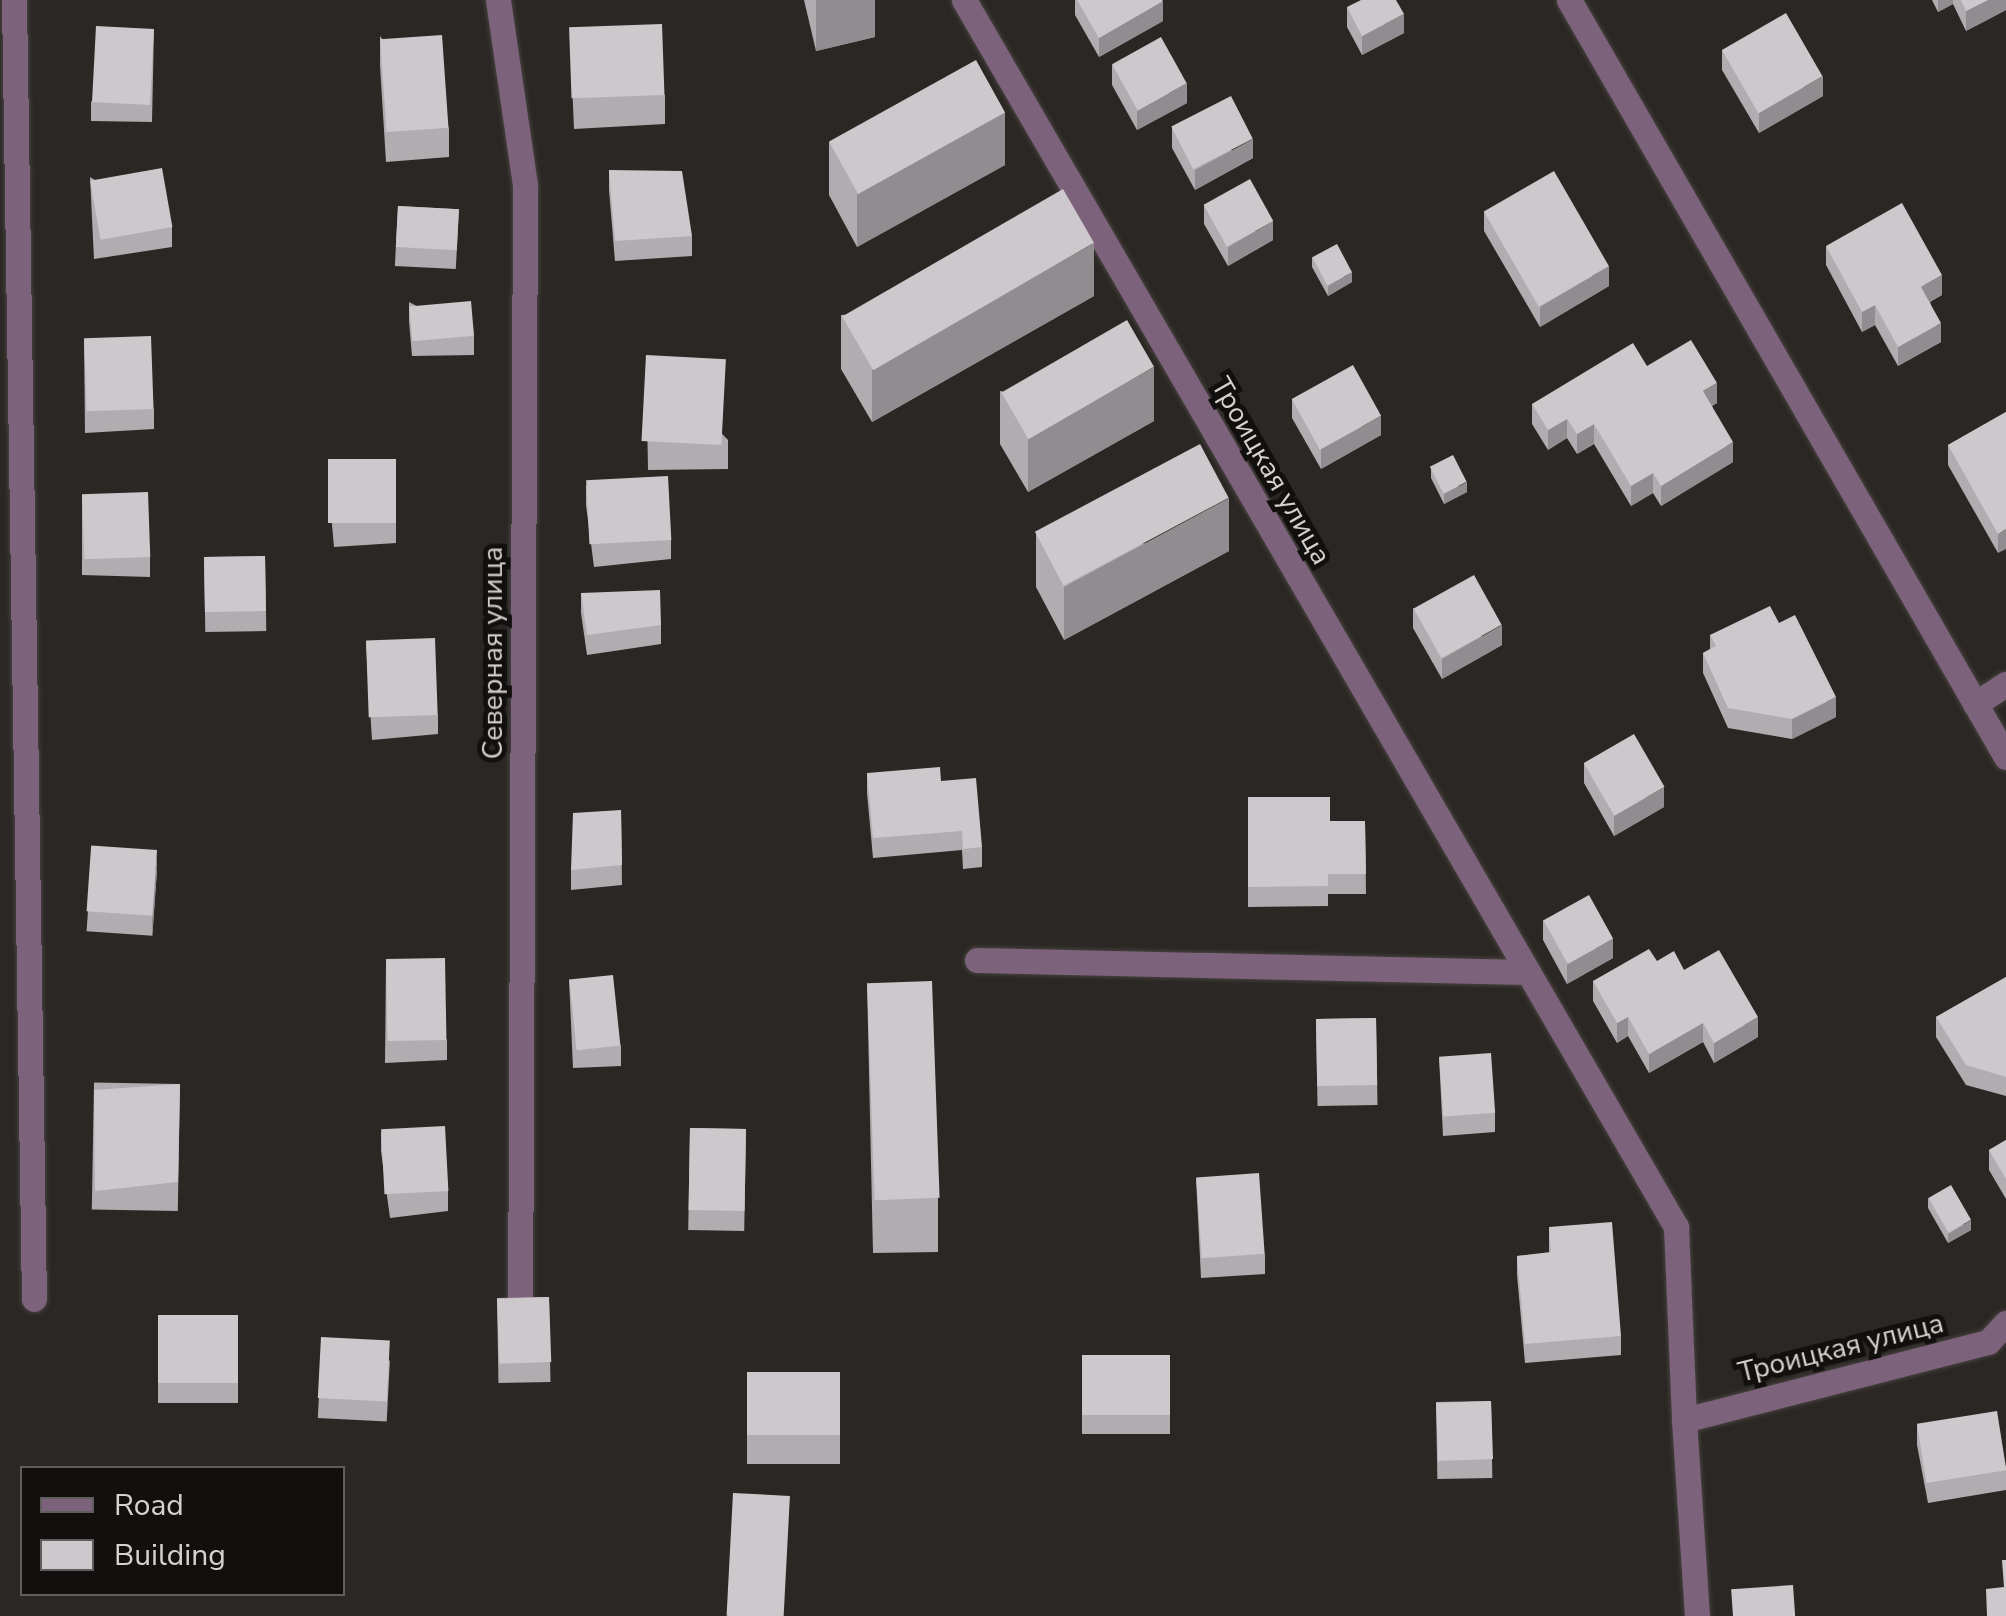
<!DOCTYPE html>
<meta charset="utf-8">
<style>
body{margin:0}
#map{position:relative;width:2006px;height:1616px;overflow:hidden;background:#2b2724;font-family:"Nunito Sans",sans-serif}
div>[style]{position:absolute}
.roads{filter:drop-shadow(0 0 2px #46423f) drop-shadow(0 0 2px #46423f)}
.minor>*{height:25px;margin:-12.5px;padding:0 12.5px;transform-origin:12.5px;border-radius:12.5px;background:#7c627a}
.wall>*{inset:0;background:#b0acaf;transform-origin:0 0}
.shaded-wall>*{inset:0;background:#908c8f}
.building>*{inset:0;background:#cdc8cc;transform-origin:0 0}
span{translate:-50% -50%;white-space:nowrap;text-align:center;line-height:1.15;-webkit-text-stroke:10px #12100f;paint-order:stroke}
.street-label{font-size:28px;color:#d4d1cf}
.legend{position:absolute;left:20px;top:1466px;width:325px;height:130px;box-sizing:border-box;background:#12100f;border:2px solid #605d5c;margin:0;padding:12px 18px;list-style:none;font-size:30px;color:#d4d1cf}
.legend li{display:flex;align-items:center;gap:20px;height:50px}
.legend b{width:50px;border:2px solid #605d5c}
</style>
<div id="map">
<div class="roads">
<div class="minor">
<i style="left:14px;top:0;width:1299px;rotate:89.12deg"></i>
<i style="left:498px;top:0;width:187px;rotate:81.7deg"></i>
<i style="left:525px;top:185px;width:1124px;rotate:90.25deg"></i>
<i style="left:964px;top:0;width:1419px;rotate:59.87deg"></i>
<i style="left:1676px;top:1227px;width:193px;rotate:87.6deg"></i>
<i style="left:1684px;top:1420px;width:314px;rotate:-14.4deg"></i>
<i style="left:1988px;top:1342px;width:26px;rotate:-47deg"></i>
<i style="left:1569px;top:0;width:874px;rotate:60deg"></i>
<i style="left:1975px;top:704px;width:37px;rotate:-33deg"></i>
<i style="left:977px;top:960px;width:551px;rotate:1.25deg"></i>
<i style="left:1684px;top:1420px;width:196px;rotate:86.2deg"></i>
</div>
</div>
<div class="wall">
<i style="clip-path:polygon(804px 0,875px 0,875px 37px,816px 51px)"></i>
<i style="clip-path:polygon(1075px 0,1162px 0,1163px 21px,1099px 57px,1075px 15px)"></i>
<i style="clip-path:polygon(1932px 0,2006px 0,2006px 10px,1966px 31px,1953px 4px,1938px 12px)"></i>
<i style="clip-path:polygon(1347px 7px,1404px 33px,1362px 55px,1347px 27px)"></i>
<i style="clip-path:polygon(154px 29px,152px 122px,91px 121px,91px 102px)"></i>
<i style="clip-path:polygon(570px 34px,665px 95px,665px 124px,574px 129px)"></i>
<i style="clip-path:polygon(380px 36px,449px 128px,449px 157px,386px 162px,380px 66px)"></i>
<i style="clip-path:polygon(1722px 50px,1823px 96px,1759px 133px,1722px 70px)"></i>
<i style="clip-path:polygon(1112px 65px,1187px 103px,1137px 130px,1112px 85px)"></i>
<i style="clip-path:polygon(1172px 128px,1253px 158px,1195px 190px,1172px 148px)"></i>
<i style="clip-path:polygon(829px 142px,1005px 165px,857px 247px,829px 195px)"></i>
<i style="clip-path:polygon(609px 170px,692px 236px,692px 256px,615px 261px,609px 190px)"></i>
<i style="clip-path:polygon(90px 177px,172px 227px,172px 247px,94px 259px)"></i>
<i style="clip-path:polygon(1204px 205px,1273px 240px,1228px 266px,1204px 224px)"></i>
<i style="left:398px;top:206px;width:61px;height:60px;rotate:3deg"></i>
<i style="clip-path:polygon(1484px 211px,1609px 286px,1540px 327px,1484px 231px)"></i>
<i style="clip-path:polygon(1826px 246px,1942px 295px,1930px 302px,1941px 342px,1898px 366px,1875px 325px,1862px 332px,1826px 265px)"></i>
<i style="clip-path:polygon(1312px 257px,1352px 282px,1328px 296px,1312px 267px)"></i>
<i style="clip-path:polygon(1094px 296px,872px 422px,841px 369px,841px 315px)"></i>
<i style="clip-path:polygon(409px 302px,474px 336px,474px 355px,412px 356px,409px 321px)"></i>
<i style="clip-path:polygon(84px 340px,154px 409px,154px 429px,85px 433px)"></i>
<i style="clip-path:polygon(646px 355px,728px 440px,728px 469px,648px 470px)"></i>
<i style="clip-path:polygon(1647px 366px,1717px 403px,1712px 406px,1733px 462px,1661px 506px,1653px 493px,1631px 506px,1594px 444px,1577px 454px,1567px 438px,1548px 450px,1532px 424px,1532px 404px)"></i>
<i style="clip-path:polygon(1000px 391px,1154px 421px,1028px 492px,1000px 444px)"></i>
<i style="clip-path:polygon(1292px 399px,1381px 435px,1321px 469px,1292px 418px)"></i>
<i style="clip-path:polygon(2006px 412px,1998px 553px,1948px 465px,1948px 445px)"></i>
<i style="clip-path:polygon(396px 459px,396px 543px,334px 547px,328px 481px,328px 462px)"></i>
<i style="clip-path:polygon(1431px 468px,1467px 492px,1444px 504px,1431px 478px)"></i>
<i style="clip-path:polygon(586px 485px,671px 540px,671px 559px,594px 567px,586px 505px)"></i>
<i style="clip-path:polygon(82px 494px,150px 557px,150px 577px,82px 575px)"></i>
<i style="clip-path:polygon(1036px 534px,1229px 551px,1064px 640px,1036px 587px)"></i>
<i style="left:265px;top:556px;width:75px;height:61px;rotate:89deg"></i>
<i style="clip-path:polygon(581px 593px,661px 625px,661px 644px,587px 655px,581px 613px)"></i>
<i style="clip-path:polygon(1413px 608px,1502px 645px,1442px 679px,1413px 628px)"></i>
<i style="clip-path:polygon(1779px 623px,1836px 717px,1792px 739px,1728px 728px,1703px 673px,1703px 653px,1710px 649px,1710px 635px)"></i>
<i style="clip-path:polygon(366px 643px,438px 715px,438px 734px,372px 740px)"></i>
<i style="clip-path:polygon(1584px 763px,1664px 807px,1614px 836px,1584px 783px)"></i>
<i style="clip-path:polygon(867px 773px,941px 781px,982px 847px,982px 867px,963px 869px,962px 850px,873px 858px,867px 793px)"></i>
<i style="clip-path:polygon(1248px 797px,1330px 821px,1365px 821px,1366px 894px,1328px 894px,1328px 906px,1248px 907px)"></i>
<i style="clip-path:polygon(621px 810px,622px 885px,571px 890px,571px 870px)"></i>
<i style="left:157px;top:870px;width:66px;height:66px;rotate:94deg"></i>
<i style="clip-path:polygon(1543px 920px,1613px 958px,1567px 984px,1543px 940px)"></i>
<i style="clip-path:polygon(1657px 961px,1684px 970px,1758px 1037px,1714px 1063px,1703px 1042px,1649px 1073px,1628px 1036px,1617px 1043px,1593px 1001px,1593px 981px)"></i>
<i style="clip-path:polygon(386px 962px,447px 1040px,447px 1060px,385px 1063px)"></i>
<i style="clip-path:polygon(2006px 977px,2006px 1096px,1966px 1085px,1936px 1037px,1936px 1017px)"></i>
<i style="clip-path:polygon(569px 979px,621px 1046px,621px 1066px,573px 1068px)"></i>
<i style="clip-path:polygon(867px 982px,938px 1198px,938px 1252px,873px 1253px)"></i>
<i style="left:1376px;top:1018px;width:87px;height:60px;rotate:89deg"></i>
<i style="clip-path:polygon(1439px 1057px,1495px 1113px,1495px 1132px,1443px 1136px)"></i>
<i style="left:180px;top:1084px;width:127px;height:86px;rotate:91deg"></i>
<i style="left:690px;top:1128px;width:56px;height:102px;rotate:1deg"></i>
<i style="clip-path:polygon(381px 1132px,448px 1191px,448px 1211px,390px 1218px,381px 1151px)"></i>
<i style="clip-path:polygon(2006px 1140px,2006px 1199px,1989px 1170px,1989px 1150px)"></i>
<i style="clip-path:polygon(1196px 1178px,1265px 1254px,1265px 1274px,1201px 1278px)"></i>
<i style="clip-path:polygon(1928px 1198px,1971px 1230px,1948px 1243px,1928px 1208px)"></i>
<i style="clip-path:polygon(1549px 1227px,1621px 1336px,1621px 1355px,1525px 1363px,1517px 1275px,1517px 1256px,1549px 1253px)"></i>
<i style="left:549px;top:1297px;width:85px;height:52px;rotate:89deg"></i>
<i style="left:158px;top:1315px;width:80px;height:88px"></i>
<i style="left:1082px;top:1355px;width:88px;height:79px"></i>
<i style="left:321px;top:1357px;width:69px;height:61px;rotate:3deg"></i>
<i style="left:840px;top:1372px;width:92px;height:93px;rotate:90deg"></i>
<i style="left:1491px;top:1401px;width:77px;height:55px;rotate:89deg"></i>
<i style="clip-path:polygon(1917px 1425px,2006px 1466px,2006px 1490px,1928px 1503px,1917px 1445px)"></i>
</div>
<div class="shaded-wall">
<i style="clip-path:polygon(816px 0,875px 0,875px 37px,816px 51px)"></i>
<i style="clip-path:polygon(1938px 0,1953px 0,1953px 4px,1938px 12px)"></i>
<i style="clip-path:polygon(1988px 0,2006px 0,2006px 10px,1966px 31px,1966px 11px)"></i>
<i style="clip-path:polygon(1163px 1px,1163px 21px,1099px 57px,1099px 38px)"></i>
<i style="clip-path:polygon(1404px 14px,1404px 33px,1362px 55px,1362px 36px)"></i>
<i style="clip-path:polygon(1823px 76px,1823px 96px,1759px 133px,1759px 113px)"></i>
<i style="clip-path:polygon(1187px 83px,1187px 103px,1137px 130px,1137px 111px)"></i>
<i style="clip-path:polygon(1005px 112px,1005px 165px,857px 247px,857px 194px)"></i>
<i style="clip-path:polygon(1253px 139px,1253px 158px,1195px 190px,1195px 170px)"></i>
<i style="clip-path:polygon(1273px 221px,1273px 240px,1228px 266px,1228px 247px)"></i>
<i style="clip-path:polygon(1094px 243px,1094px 296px,872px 422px,872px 369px)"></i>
<i style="clip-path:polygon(1609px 266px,1609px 286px,1540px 327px,1540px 307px)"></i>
<i style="clip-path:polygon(1352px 272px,1352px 282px,1328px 296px,1328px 286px)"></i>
<i style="clip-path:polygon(1942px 275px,1942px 295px,1921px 306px,1921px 287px)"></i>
<i style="clip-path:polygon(1875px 305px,1875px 325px,1862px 332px,1862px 312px)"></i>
<i style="clip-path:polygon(1941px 323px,1941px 342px,1898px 366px,1898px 347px)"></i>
<i style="clip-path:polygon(1154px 367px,1154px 421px,1028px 492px,1028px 438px)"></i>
<i style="clip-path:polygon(1717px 383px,1717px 403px,1703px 411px,1703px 391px)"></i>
<i style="clip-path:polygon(1381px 416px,1381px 435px,1321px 469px,1321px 449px)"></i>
<i style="clip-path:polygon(1567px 419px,1567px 438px,1548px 450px,1548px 430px)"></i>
<i style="clip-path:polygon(1594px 424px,1594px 444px,1577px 454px,1577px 434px)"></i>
<i style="clip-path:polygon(1733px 442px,1733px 462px,1661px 506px,1661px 486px)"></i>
<i style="clip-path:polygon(1653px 473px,1653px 493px,1631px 506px,1631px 486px)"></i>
<i style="clip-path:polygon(1467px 482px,1467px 492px,1444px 504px,1444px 494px)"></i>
<i style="clip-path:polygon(1229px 498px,1229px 551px,1064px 640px,1064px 587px)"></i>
<i style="clip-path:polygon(2006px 529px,2006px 549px,1998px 553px,1998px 534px)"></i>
<i style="clip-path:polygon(1502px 625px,1502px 645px,1442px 679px,1442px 659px)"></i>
<i style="clip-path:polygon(1836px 697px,1836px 717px,1792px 739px,1792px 719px)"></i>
<i style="clip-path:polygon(1664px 787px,1664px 807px,1614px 836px,1614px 816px)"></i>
<i style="clip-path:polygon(157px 850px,157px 870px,152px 936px,152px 916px)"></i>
<i style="clip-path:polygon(1613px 939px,1613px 958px,1567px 984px,1567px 964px)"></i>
<i style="clip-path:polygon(1628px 1017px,1628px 1036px,1617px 1043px,1617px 1023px)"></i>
<i style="clip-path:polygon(1758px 1017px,1758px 1037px,1714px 1063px,1714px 1043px)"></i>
<i style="clip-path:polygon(1703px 1023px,1703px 1042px,1649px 1073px,1649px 1054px)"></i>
<i style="clip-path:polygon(1971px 1220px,1971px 1230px,1948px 1243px,1948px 1234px)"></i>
</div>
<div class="building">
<i style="clip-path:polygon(1077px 0,1162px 0,1163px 1px,1099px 38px)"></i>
<i style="clip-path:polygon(1361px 0,1396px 0,1404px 14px,1362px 36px,1347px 7px)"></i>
<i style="clip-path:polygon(1961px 0,1988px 0,1966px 11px)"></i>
<i style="left:1786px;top:13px;width:73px;height:74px;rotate:60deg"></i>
<i style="left:662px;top:24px;width:71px;height:93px;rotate:88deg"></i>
<i style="left:96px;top:26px;width:58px;height:76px;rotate:3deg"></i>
<i style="left:442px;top:35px;width:93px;height:62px;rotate:86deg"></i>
<i style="left:1161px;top:37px;width:53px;height:56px;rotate:61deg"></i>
<i style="left:976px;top:60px;width:60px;height:168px;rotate:61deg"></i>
<i style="left:1231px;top:96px;width:48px;height:67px;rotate:63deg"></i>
<i style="left:162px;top:168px;width:60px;height:73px;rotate:80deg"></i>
<i style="clip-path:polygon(609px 170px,682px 171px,692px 236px,615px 241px)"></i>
<i style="left:1554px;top:171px;width:110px;height:81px;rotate:60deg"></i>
<i style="left:1250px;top:179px;width:48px;height:53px;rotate:61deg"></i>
<i style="left:1063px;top:189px;width:62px;height:255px;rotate:60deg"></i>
<i style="clip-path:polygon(1902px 203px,1942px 275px,1921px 287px,1941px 323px,1898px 347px,1875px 305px,1862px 312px,1826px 246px)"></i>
<i style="left:398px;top:206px;width:61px;height:41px;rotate:3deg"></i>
<i style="left:1337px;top:244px;width:32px;height:28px;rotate:62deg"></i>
<i style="left:471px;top:301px;width:35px;height:62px;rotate:85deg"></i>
<i style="left:1127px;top:320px;width:54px;height:145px;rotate:60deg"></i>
<i style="left:151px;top:336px;width:73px;height:67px;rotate:88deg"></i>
<i style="clip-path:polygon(1691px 340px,1717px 383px,1703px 391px,1733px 442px,1661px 486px,1653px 473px,1631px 486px,1594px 424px,1577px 434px,1567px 419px,1548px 430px,1532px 404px,1633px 343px,1647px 366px)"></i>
<i style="left:646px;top:355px;width:80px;height:86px;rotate:3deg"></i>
<i style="left:1353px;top:365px;width:58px;height:70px;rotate:61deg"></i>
<i style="clip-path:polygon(2006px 412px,2006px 529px,1998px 534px,1948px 445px)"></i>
<i style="left:1200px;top:444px;width:61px;height:187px;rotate:62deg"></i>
<i style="left:1453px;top:455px;width:30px;height:26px;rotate:63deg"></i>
<i style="left:396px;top:459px;width:64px;height:68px;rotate:90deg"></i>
<i style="left:668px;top:476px;width:64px;height:82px;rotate:87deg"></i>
<i style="left:148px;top:492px;width:65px;height:66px;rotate:88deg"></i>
<i style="left:265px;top:556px;width:55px;height:61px;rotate:89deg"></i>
<i style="left:1474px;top:575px;width:57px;height:69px;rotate:61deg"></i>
<i style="clip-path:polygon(660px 590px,661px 625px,587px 635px,581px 593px)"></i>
<i style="clip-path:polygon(1770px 606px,1779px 623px,1795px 615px,1836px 697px,1792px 719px,1728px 708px,1703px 653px,1716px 646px,1710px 635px)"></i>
<i style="left:435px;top:638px;width:77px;height:69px;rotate:88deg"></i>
<i style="left:1634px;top:734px;width:61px;height:58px;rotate:60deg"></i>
<i style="clip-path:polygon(940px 767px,941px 781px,976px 778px,982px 847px,963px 849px,962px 831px,873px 838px,867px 773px)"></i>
<i style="clip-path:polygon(1248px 797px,1330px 797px,1330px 821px,1365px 821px,1366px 874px,1328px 874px,1328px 886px,1248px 887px)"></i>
<i style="clip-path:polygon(621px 810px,622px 865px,571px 870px,573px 813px)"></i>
<i style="left:157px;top:850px;width:66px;height:66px;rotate:94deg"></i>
<i style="left:1589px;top:895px;width:50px;height:52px;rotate:61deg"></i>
<i style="clip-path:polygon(1649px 949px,1657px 961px,1674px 951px,1684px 970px,1719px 950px,1758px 1017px,1714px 1043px,1703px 1023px,1649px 1054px,1628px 1017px,1617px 1023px,1593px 981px)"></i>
<i style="left:445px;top:958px;width:82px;height:59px;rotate:89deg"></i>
<i style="left:613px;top:975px;width:71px;height:44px;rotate:84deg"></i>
<i style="clip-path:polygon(2006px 977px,2006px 1077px,1966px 1065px,1936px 1017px)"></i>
<i style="left:932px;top:981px;width:217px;height:65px;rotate:88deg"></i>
<i style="left:1376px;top:1018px;width:67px;height:60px;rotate:89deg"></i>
<i style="left:1491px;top:1053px;width:60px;height:52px;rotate:86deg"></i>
<i style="clip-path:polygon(180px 1084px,178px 1182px,95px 1191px,94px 1090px)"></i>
<i style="left:445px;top:1126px;width:65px;height:64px;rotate:87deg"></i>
<i style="left:690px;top:1128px;width:56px;height:82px;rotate:1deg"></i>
<i style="clip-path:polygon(2006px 1140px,2006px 1179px,1989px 1150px)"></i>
<i style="left:1259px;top:1173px;width:81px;height:63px;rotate:86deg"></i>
<i style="left:1951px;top:1185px;width:40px;height:26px;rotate:60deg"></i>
<i style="clip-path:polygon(1612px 1222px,1621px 1336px,1525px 1344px,1517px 1256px,1551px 1252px,1549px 1227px)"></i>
<i style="left:549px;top:1297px;width:65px;height:52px;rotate:88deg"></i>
<i style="left:158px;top:1315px;width:80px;height:68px"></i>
<i style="left:321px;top:1337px;width:69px;height:61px;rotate:3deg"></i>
<i style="left:1082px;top:1355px;width:88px;height:60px"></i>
<i style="left:840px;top:1372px;width:63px;height:93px;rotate:90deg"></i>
<i style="left:1491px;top:1401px;width:58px;height:55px;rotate:88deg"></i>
<i style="left:1997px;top:1411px;width:60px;height:81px;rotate:81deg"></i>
<i style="left:733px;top:1493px;width:57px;height:123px;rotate:3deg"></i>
<i style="clip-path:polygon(2002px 1560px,2006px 1560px,2006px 1616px,1987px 1616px,1986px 1589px,2004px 1587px)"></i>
<i style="left:1793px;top:1585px;width:31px;height:62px;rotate:86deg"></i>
</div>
<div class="street-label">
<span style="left:1271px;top:471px;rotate:60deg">Троицкая улица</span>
<span style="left:493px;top:653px;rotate:-90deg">Северная улица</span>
<span style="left:1841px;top:1348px;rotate:-14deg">Троицкая улица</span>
</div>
<ul class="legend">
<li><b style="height:12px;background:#7c627a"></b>Road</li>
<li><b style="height:28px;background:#cdc8cc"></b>Building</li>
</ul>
</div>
